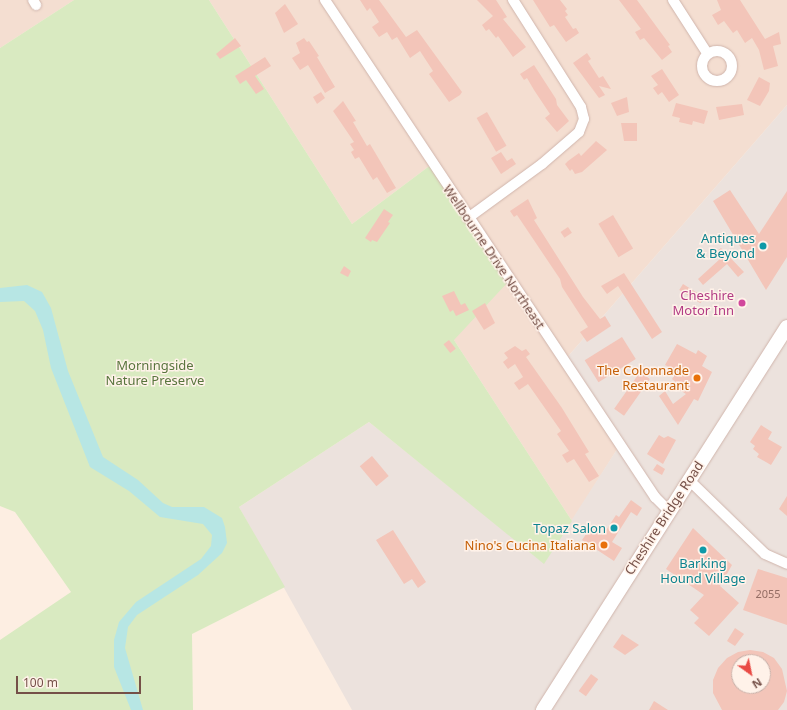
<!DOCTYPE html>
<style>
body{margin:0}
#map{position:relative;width:787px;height:710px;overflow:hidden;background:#fdeee2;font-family:"Noto Sans",sans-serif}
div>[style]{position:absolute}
.residential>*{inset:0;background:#f4ded1}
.industrial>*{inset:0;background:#ece2dd}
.green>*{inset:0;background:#d9eac1}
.water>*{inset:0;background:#b7e6e4}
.building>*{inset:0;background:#f3c5b9;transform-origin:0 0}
.roads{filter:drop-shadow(0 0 1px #d0b5ac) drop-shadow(0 0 1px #d0b5ac)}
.minor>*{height:10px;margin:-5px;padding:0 5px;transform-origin:5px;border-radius:5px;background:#fff}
.minor>.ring{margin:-5px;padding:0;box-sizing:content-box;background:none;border:10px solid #fff;border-radius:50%}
.secondary>*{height:14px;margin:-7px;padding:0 7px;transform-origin:7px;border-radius:7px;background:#fff}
.dots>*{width:11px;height:11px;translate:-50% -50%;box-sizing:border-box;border:2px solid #fff2e9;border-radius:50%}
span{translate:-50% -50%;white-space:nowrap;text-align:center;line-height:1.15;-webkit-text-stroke:3px #fff2e9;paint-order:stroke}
.number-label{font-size:11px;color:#946d64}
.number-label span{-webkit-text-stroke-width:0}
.culture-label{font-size:13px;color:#0d838f}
.right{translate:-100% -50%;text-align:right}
.street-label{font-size:13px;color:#755048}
.hotel-label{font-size:13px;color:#b23c85}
.park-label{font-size:13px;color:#58753d}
.food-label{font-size:13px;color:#c56008}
.north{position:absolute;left:731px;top:654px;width:40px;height:40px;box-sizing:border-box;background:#fff2e9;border:1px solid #c8b1a9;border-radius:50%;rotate:147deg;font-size:11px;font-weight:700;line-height:16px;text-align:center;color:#755048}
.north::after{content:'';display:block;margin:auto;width:14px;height:18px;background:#e94b45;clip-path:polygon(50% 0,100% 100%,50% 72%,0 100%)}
.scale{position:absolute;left:16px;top:676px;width:125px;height:18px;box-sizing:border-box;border:2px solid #755048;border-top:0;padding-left:5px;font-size:12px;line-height:14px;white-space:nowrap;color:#755048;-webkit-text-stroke:3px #fff2e9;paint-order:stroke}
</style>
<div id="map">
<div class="residential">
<i style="clip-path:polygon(0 0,74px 0,0 48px)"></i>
<i style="clip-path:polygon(209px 0,787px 0,787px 105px,564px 361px,621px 443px,572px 521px,454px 340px,432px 164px,352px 224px)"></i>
</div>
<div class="industrial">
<i style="clip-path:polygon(evenodd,787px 105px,787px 710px,352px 710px,239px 507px,369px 422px,544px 563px,621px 443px,564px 361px,787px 105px,739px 662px,763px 662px,763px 686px,739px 686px,739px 662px)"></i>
</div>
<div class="green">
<i style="clip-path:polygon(74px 0,209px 0,352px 224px,432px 164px,509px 281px,454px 340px,572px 521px,544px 564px,369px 422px,239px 507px,285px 587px,192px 634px,193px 710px,0 710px,0 640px,71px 592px,15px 512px,0 506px,0 48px)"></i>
</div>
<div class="water">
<i style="clip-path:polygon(27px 285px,42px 292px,51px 308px,68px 371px,103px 457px,138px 480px,163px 503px,172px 507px,204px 507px,222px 518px,225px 527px,227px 543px,222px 553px,198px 575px,137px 615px,128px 627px,125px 648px,143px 710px,131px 710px,114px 667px,114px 640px,119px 622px,136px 602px,201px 559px,211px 546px,212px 535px,203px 524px,160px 517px,129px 491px,90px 467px,51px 368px,43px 330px,35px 311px,24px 301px,0 302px,0 288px)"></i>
</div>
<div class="building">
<i style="clip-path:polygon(360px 0,379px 0,406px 37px,417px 30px,462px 92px,460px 95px,449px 102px,429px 74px,433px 71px,420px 51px,410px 58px,397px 37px,392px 40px,387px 32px,379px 37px,372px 27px,379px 22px,370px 8px,367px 11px)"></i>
<i style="clip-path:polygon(477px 0,496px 0,507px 17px,503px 19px,526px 47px,513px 57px,498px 36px,496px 38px,489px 29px,486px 31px,482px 25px,493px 16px)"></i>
<i style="clip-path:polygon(533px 0,560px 0,567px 9px,565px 11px,568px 15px,565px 17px,573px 29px,576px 28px,579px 33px,566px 42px,554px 25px,550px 27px)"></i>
<i style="clip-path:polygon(619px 0,637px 0,670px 45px,668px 46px,672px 52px,662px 60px,644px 38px,640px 40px,635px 32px,641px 29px)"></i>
<i style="clip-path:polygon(717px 0,740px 0,765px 39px,779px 32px,781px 44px,773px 46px,778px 66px,764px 70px,759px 50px,752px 38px,745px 43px,737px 30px,733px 33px,724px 21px,718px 25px,712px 15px,721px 10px)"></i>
<i style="clip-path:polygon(285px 4px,298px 24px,284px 33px,275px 13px)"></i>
<i style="clip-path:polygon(235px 38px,241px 46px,220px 59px,216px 54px)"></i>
<i style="clip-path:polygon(304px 38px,307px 42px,309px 41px,319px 56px,317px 57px,335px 87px,325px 93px,308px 65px,300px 70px,292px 58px,300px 53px,296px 43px)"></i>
<i style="clip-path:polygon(587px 53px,591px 59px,588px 61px,599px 78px,603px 76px,611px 89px,599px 86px,605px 95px,599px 98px,573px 63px)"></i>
<i style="clip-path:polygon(265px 57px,271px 66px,255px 76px,264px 89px,256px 94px,246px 80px,240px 84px,235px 76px)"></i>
<i style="clip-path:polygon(534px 65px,556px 99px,557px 105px,569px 121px,557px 132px,545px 118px,550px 114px,534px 90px,527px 78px,524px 80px,520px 74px)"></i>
<i style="clip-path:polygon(662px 69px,679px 95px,669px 102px,662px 92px,658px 95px,653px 88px,658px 85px,651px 76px)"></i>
<i style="clip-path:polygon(759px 77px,770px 83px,769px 91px,760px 106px,747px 100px)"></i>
<i style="clip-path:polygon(321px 92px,325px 98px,317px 104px,313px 97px)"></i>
<i style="clip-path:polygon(627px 97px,629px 112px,617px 116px,611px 103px)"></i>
<i style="clip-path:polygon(343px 101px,356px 121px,353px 122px,367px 146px,370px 144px,396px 188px,387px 193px,377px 177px,373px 180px,359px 157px,355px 159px,351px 152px,354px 150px,350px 144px,354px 142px,333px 111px)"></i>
<i style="clip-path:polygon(676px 103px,708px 111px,704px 124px,693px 121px,692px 125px,679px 122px,680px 118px,672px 116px)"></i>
<i style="clip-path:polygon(742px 104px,744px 115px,719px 120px,716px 107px)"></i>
<i style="left:487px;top:112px;width:39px;height:12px;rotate:60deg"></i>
<i style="clip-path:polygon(621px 123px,637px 123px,637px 141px,624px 141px)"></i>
<i style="clip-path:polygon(596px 141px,607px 150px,582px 172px,575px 174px,572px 169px,570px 171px,565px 164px,568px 161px,579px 153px,581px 156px)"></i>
<i style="clip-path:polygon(501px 152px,507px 161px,512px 158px,516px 164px,501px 174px,491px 158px)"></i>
<i style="clip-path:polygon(730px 190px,759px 234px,787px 191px,787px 257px,766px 290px,713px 201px)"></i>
<i style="clip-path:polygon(528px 199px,537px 218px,534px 220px,583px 297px,600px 319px,605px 316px,611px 326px,587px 342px,580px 332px,588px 327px,562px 287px,560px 279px,517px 215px,514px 217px,510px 211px)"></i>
<i style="clip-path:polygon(384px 209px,393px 215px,388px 222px,390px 223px,377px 242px,372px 240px,371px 242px,365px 238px)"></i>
<i style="left:613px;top:215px;width:39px;height:17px;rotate:59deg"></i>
<i style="left:568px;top:227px;width:7px;height:9px;rotate:56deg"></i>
<i style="clip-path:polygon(721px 248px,744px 272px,738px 277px,727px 264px,703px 285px,698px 279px,721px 258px,716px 252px)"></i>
<i style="clip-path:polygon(344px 266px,351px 271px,348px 277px,340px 273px)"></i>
<i style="clip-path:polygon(624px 273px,662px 332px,652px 339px,618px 286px,607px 294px,601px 286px)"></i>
<i style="left:683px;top:284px;width:25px;height:7px;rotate:32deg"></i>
<i style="clip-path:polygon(454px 291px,461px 305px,465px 303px,469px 310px,456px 316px,453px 310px,450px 312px,442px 296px)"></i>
<i style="clip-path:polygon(485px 303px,495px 323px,484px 330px,472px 311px)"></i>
<i style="left:622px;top:337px;width:26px;height:44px;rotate:58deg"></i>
<i style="left:449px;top:340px;width:11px;height:7px;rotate:52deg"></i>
<i style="clip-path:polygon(677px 344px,696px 354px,698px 350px,707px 356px,702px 366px,712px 372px,698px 401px,694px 399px,678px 425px,659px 396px,665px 391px,673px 404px,686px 394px,675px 387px,677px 383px,672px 379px,674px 376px,669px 373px,669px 367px,665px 365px)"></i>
<i style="clip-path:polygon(515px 346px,522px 351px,526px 349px,530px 354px,526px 357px,562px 408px,589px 452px,585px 454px,599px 476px,589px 482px,574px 459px,567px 463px,562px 455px,569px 451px,557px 434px,561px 431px,528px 384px,519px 390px,514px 383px,523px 377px,515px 364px,508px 369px,503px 362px,508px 358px,504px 353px)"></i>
<i style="left:640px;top:372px;width:12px;height:45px;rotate:35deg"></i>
<i style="clip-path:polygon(761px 425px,772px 432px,768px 439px,782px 447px,771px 465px,757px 457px,759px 454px,753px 449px,755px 446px,750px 442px)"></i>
<i style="clip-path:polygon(659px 435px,664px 438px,668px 436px,676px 440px,663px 464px,647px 454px)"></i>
<i style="left:372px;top:456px;width:26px;height:16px;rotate:50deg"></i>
<i style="clip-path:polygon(657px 464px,665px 469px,662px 475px,653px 470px)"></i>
<i style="clip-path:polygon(787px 496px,787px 516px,779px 509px)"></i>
<i style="clip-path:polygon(631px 500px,642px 508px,637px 516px,631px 512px,612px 542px,622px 548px,614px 561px,582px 540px,591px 527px,603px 535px,616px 515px,619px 517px)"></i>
<i style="clip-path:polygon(693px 528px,732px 565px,720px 586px,739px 603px,709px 636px,694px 623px,699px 618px,690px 610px,704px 595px,666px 569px)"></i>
<i style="clip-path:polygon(393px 530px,426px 582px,418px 588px,412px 579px,404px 584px,376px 540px)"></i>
<i style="clip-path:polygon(758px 569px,787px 578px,787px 625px,743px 610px)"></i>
<i style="clip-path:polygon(735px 628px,744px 634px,735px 646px,727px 641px)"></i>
<i style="clip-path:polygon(622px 634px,639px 645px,625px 655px,613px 647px)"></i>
<i style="clip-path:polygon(evenodd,750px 650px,763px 652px,774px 658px,782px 669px,787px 691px,784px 702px,778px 710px,722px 710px,713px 693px,713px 680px,718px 668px,727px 658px,738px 652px,750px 650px,739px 662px,763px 662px,763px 686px,739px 686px,739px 662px)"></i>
<i style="left:591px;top:674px;width:9px;height:21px;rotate:36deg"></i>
<i style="clip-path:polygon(654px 701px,668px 710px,649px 710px)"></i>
</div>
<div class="roads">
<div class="minor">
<i style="left:33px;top:0;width:6px;rotate:59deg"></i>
<i style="left:325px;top:0;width:597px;rotate:56.42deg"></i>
<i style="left:655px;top:497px;width:18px;rotate:45deg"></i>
<i style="left:673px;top:0;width:63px;rotate:57.3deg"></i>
<i class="ring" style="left:702px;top:51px;width:20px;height:20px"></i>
<i style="left:468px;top:218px;width:92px;rotate:-36.1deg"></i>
<i style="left:542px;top:164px;width:49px;rotate:-40.9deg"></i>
<i style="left:579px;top:132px;width:14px;rotate:-69deg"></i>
<i style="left:584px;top:119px;width:12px;rotate:-104deg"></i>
<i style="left:581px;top:107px;width:127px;rotate:-122.4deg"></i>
<i style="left:688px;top:479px;width:107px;rotate:44.2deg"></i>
<i style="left:765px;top:554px;width:24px;rotate:24deg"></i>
</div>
<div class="secondary">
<i style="left:543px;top:710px;width:454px;rotate:-57.5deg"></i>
</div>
</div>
<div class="dots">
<i style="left:763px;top:246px;background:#0f9aa8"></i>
<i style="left:742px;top:303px;background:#d1479c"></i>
<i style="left:697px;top:378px;background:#e8710a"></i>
<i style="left:614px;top:528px;background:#0f9aa8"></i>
<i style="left:604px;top:545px;background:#e8710a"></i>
<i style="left:703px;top:550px;background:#0f9aa8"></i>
</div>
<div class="number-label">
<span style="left:768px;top:594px">2055</span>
</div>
<div class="culture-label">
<span class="right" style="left:755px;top:246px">Antiques<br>&amp; Beyond</span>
<span class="right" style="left:606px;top:528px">Topaz Salon</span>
<span style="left:703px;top:571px">Barking<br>Hound Village</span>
</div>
<div class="street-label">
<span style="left:494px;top:257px;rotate:56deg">Wellbourne Drive Northeast</span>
<span style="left:664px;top:518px;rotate:-57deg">Cheshire Bridge Road</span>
</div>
<div class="hotel-label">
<span class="right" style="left:734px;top:303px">Cheshire<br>Motor Inn</span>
</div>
<div class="park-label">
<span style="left:155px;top:373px">Morningside<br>Nature Preserve</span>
</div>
<div class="food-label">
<span class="right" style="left:689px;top:378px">The Colonnade<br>Restaurant</span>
<span class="right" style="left:596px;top:545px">Nino's Cucina Italiana</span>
</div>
<div class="north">N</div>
<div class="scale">100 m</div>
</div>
